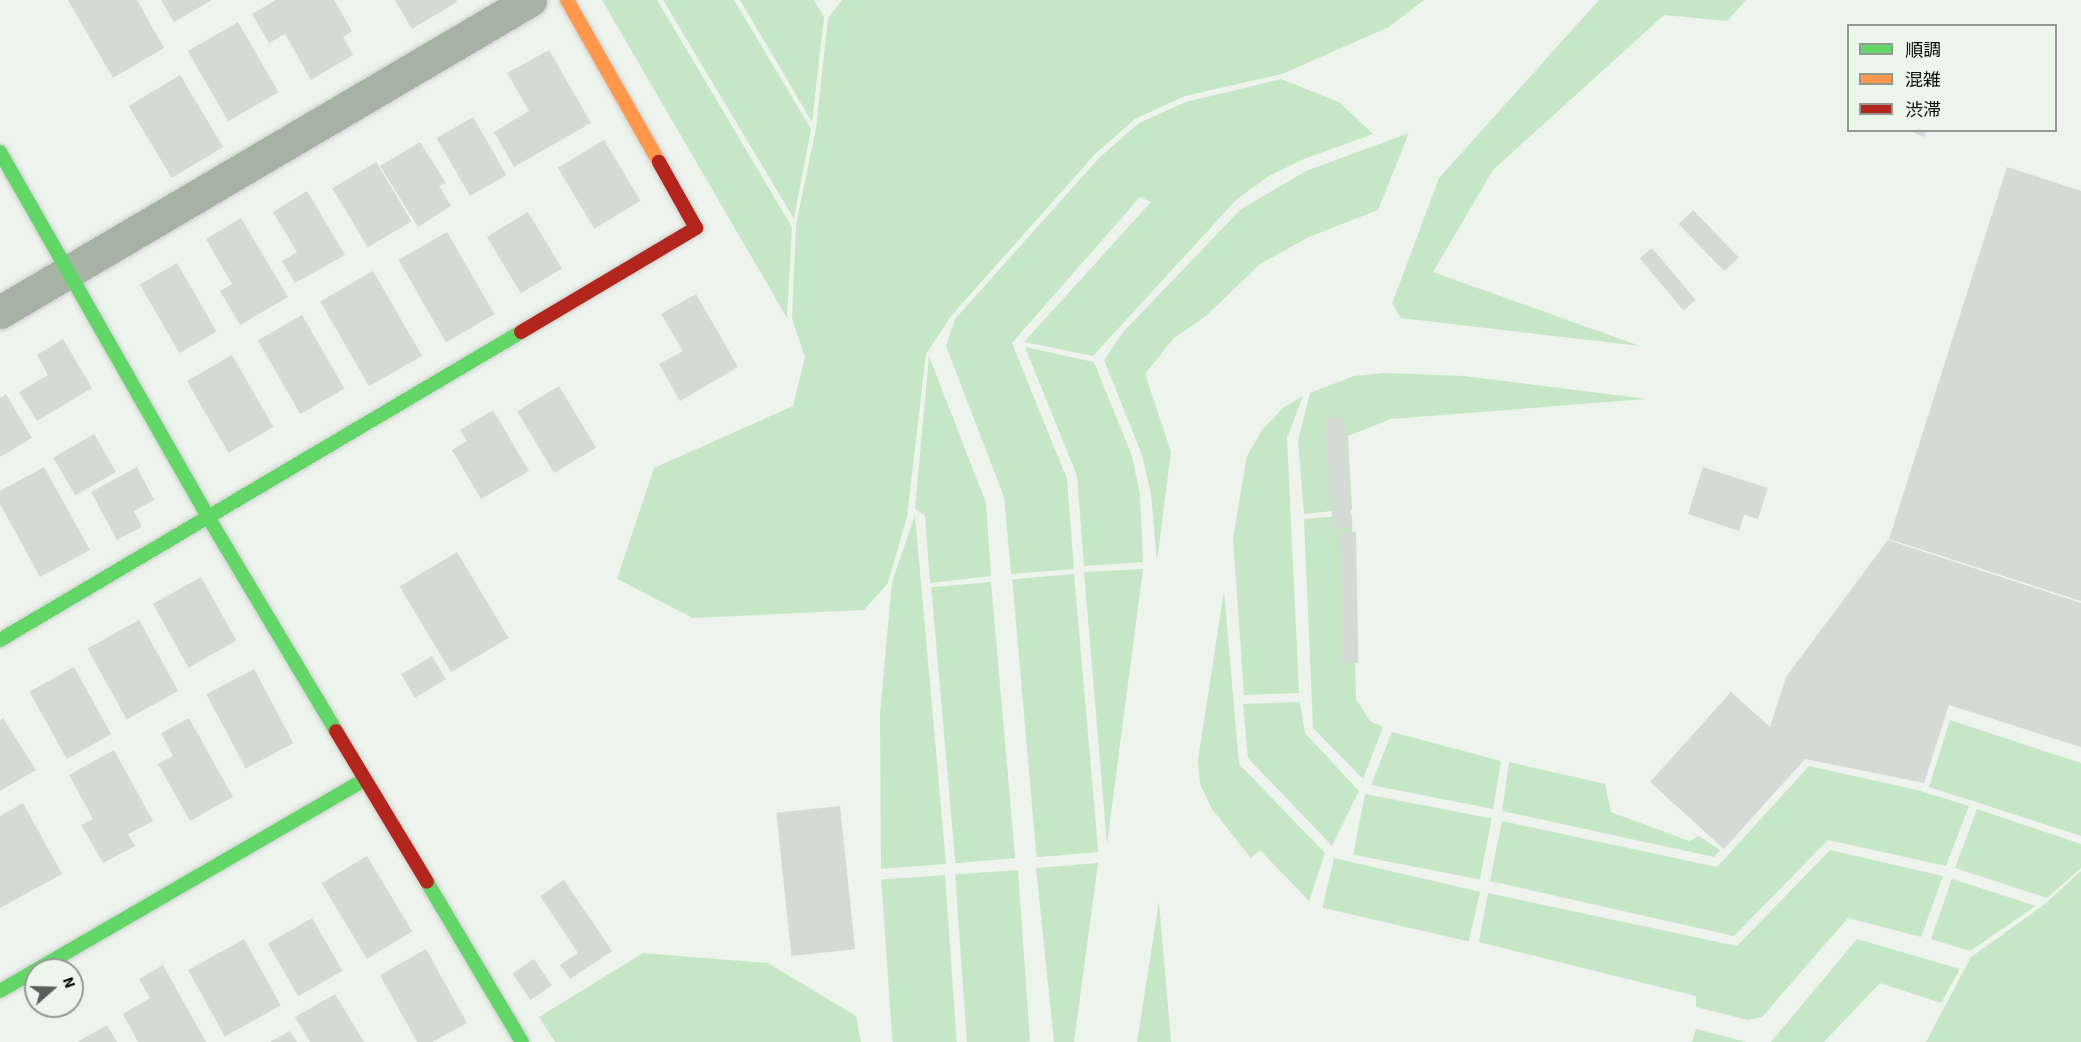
<!DOCTYPE html>
<meta charset="utf-8">
<style>
body{margin:0}
#map{position:relative;width:2081px;height:1042px;overflow:hidden;background:#eef3ee;font-family:"Source Sans 3","Noto Sans JP",sans-serif}
div>[style]{position:absolute}
.green>*{inset:0;background:#c6e7c5;transform-origin:0 0}
.building>*{inset:0;background:#d6dad6;transform-origin:0 0}
.roads{filter:drop-shadow(0 0 2px #cbcecb) drop-shadow(0 0 2px #cbcecb)}
.street>*{height:33px;margin:-16.5px;padding:0 16.5px;transform-origin:16.5px;border-radius:16.5px;background:#a5b2a4}
.fast>*{height:14px;margin:-7px;padding:0 7px;transform-origin:7px;border-radius:7px;background:#63d668}
.slow>*{height:14px;margin:-7px;padding:0 7px;transform-origin:7px;border-radius:7px;background:#ff974d}
.jam>*{height:14px;margin:-7px;padding:0 7px;transform-origin:7px;border-radius:7px;background:#b3261e}
span{translate:-50% -50%;white-space:nowrap;text-align:center;line-height:1.15;-webkit-text-stroke:5px #ecf6eb;paint-order:stroke}
.legend{position:absolute;left:1847px;top:24px;width:210px;height:108px;box-sizing:border-box;background:#ecf6eb;border:2px solid #929991;margin:0;padding:8px 10px;list-style:none;font-size:18px;color:#0b0e0b}
.legend li{display:flex;align-items:center;gap:12px;height:30px}
.legend b{width:30px;border:2px solid #929991}
.north{position:absolute;left:24px;top:958px;width:60px;height:60px;box-sizing:border-box;background:#ecf6eb;border:2px solid #929991;border-radius:50%;rotate:70deg;font-size:16px;font-weight:700;line-height:24px;text-align:center;color:#0b0e0b}
.north::after{content:'';display:block;margin:auto;width:21px;height:27px;background:#5a5e5a;clip-path:polygon(50% 0,100% 100%,50% 72%,0 100%)}
</style>
<div id="map">
<div class="green">
<i style="clip-path:polygon(602px 0,657px 0,792px 227px,787px 318px)"></i>
<i style="clip-path:polygon(663px 0,734px 0,811px 129px,794px 219px)"></i>
<i style="clip-path:polygon(740px 0,814px 0,824px 17px,812px 122px)"></i>
<i style="clip-path:polygon(842px 0,1424px 0,1389px 27px,1282px 74px,1185px 96px,1135px 119px,1096px 153px,951px 316px,926px 354px,907px 517px,888px 583px,864px 610px,693px 618px,617px 579px,654px 468px,793px 406px,805px 357px,792px 319px,796px 225px,816px 128px,828px 18px)"></i>
<i style="clip-path:polygon(1599px 0,1746px 0,1727px 21px,1664px 15px,1493px 170px,1433px 272px,1640px 346px,1401px 318px,1392px 304px,1439px 178px)"></i>
<i style="clip-path:polygon(1281px 79px,1339px 102px,1373px 134px,1304px 159px,1269px 176px,1237px 199px,1093px 356px,1024px 342px,1151px 202px,1140px 197px,1012px 343px,1067px 479px,1074px 569px,1011px 574px,1004px 497px,946px 346px,955px 319px,1100px 157px,1139px 123px,1186px 102px)"></i>
<i style="clip-path:polygon(1409px 133px,1378px 210px,1309px 237px,1260px 264px,1206px 316px,1174px 338px,1145px 374px,1171px 452px,1157px 561px,1151px 494px,1142px 455px,1104px 360px,1124px 331px,1241px 209px,1306px 171px)"></i>
<i style="clip-path:polygon(1025px 347px,1094px 362px,1132px 456px,1140px 495px,1143px 562px,1084px 566px,1077px 476px)"></i>
<i style="clip-path:polygon(929px 356px,986px 503px,991px 576px,930px 583px,925px 516px,915px 508px)"></i>
<i style="clip-path:polygon(1385px 373px,1464px 376px,1647px 399px,1391px 419px,1348px 436px,1352px 509px,1304px 514px,1298px 440px,1310px 393px,1354px 376px)"></i>
<i style="clip-path:polygon(1303px 396px,1287px 438px,1299px 693px,1244px 695px,1233px 539px,1247px 456px,1262px 430px,1284px 407px)"></i>
<i style="clip-path:polygon(915px 515px,946px 864px,881px 869px,880px 713px,892px 582px)"></i>
<i style="clip-path:polygon(1352px 515px,1356px 699px,1370px 721px,1383px 727px,1363px 779px,1313px 728px,1304px 519px)"></i>
<i style="clip-path:polygon(1143px 569px,1107px 844px,1084px 572px)"></i>
<i style="left:1074px;top:574px;width:279px;height:62px;rotate:85deg"></i>
<i style="left:991px;top:582px;width:277px;height:60px;rotate:85deg"></i>
<i style="clip-path:polygon(1224px 591px,1239px 764px,1325px 853px,1309px 901px,1260px 850px,1251px 858px,1212px 809px,1200px 784px,1198px 760px)"></i>
<i style="clip-path:polygon(1300px 702px,1305px 733px,1359px 791px,1332px 846px,1248px 758px,1243px 704px)"></i>
<i style="clip-path:polygon(1950px 720px,2081px 763px,2081px 836px,1929px 787px)"></i>
<i style="clip-path:polygon(1392px 732px,1501px 761px,1493px 809px,1371px 785px)"></i>
<i style="clip-path:polygon(1509px 762px,1605px 784px,1611px 812px,1689px 841px,1699px 836px,1720px 850px,1714px 857px,1502px 811px)"></i>
<i style="clip-path:polygon(1809px 766px,1917px 790px,1969px 806px,1946px 866px,1828px 840px,1734px 936px,1490px 881px,1502px 821px,1717px 867px)"></i>
<i style="left:1365px;top:794px;width:129px;height:62px;rotate:11deg"></i>
<i style="clip-path:polygon(1977px 809px,2081px 844px,2081px 868px,2047px 898px,1955px 868px)"></i>
<i style="clip-path:polygon(1830px 850px,1943px 876px,1921px 937px,1848px 918px,1762px 1017px,1748px 1020px,1696px 1007px,1696px 996px,1479px 942px,1488px 893px,1737px 946px)"></i>
<i style="left:1334px;top:858px;width:150px;height:51px;rotate:13deg"></i>
<i style="clip-path:polygon(1098px 863px,1074px 1042px,1054px 1042px,1036px 868px)"></i>
<i style="left:1018px;top:870px;width:172px;height:63px;rotate:86deg"></i>
<i style="clip-path:polygon(2081px 871px,2081px 1042px,1926px 1042px,1971px 957px,2045px 904px)"></i>
<i style="left:945px;top:875px;width:168px;height:64px;rotate:86deg"></i>
<i style="clip-path:polygon(1952px 879px,2036px 906px,1970px 951px,1931px 939px)"></i>
<i style="clip-path:polygon(1159px 902px,1171px 1042px,1137px 1042px)"></i>
<i style="clip-path:polygon(1857px 939px,1960px 969px,1941px 1003px,1880px 983px,1824px 1042px,1771px 1042px)"></i>
<i style="clip-path:polygon(643px 953px,768px 963px,856px 1016px,861px 1042px,555px 1042px,539px 1017px)"></i>
<i style="clip-path:polygon(1696px 1029px,1746px 1042px,1692px 1042px)"></i>
</div>
<div class="building">
<i style="clip-path:polygon(68px 0,137px 0,164px 48px,113px 78px)"></i>
<i style="clip-path:polygon(161px 0,212px 0,174px 22px)"></i>
<i style="clip-path:polygon(276px 0,334px 0,352px 31px,343px 37px,353px 55px,311px 80px,285px 34px,269px 43px,252px 14px)"></i>
<i style="clip-path:polygon(395px 0,456px 0,457px 2px,412px 29px)"></i>
<i style="left:238px;top:22px;width:81px;height:58px;rotate:60deg"></i>
<i style="clip-path:polygon(549px 50px,591px 123px,514px 167px,494px 132px,529px 111px,507px 73px)"></i>
<i style="left:180px;top:75px;width:84px;height:60px;rotate:59deg"></i>
<i style="left:473px;top:117px;width:67px;height:42px;rotate:60deg"></i>
<i style="clip-path:polygon(1908px 130px,1927px 130px,1924px 137px)"></i>
<i style="left:604px;top:140px;width:71px;height:54px;rotate:59deg"></i>
<i style="clip-path:polygon(420px 142px,446px 183px,439px 186px,451px 206px,418px 227px,380px 166px)"></i>
<i style="left:376px;top:162px;width:69px;height:51px;rotate:59deg"></i>
<i style="clip-path:polygon(2007px 167px,2081px 191px,2081px 601px,1889px 539px)"></i>
<i style="clip-path:polygon(307px 191px,345px 255px,295px 283px,282px 261px,297px 252px,273px 212px)"></i>
<i style="left:1693px;top:210px;width:66px;height:20px;rotate:46deg"></i>
<i style="left:528px;top:212px;width:66px;height:48px;rotate:59deg"></i>
<i style="clip-path:polygon(241px 218px,288px 297px,240px 325px,220px 291px,232px 284px,206px 239px)"></i>
<i style="left:447px;top:232px;width:95px;height:56px;rotate:60deg"></i>
<i style="left:1652px;top:248px;width:68px;height:16px;rotate:50deg"></i>
<i style="left:177px;top:263px;width:79px;height:43px;rotate:60deg"></i>
<i style="left:373px;top:271px;width:98px;height:61px;rotate:60deg"></i>
<i style="clip-path:polygon(696px 294px,738px 367px,680px 401px,659px 364px,683px 351px,661px 314px)"></i>
<i style="left:302px;top:315px;width:85px;height:51px;rotate:60deg"></i>
<i style="clip-path:polygon(63px 339px,92px 388px,37px 421px,19px 392px,48px 375px,37px 355px)"></i>
<i style="left:232px;top:355px;width:83px;height:52px;rotate:60deg"></i>
<i style="left:559px;top:386px;width:72px;height:49px;rotate:59deg"></i>
<i style="clip-path:polygon(6px 394px,32px 438px,0 457px,0 398px)"></i>
<i style="clip-path:polygon(493px 410px,529px 471px,481px 499px,452px 450px,467px 441px,460px 430px)"></i>
<i style="left:1344px;top:417px;width:111px;height:19px;rotate:86deg"></i>
<i style="left:94px;top:434px;width:44px;height:47px;rotate:60deg"></i>
<i style="clip-path:polygon(44px 467px,90px 550px,40px 577px,0 504px,0 491px)"></i>
<i style="clip-path:polygon(137px 467px,154px 500px,134px 511px,142px 527px,117px 540px,91px 492px)"></i>
<i style="clip-path:polygon(1703px 467px,1768px 488px,1758px 519px,1744px 515px,1739px 531px,1688px 514px)"></i>
<i style="left:1356px;top:532px;width:131px;height:16px;rotate:89deg"></i>
<i style="clip-path:polygon(1888px 540px,2081px 603px,2081px 747px,1949px 705px,1924px 783px,1805px 759px,1724px 849px,1650px 782px,1731px 692px,1770px 727px,1786px 677px)"></i>
<i style="left:457px;top:552px;width:100px;height:67px;rotate:59deg"></i>
<i style="left:201px;top:577px;width:73px;height:55px;rotate:61deg"></i>
<i style="left:139px;top:620px;width:81px;height:59px;rotate:61deg"></i>
<i style="left:432px;top:656px;width:27px;height:36px;rotate:59deg"></i>
<i style="left:74px;top:667px;width:77px;height:51px;rotate:61deg"></i>
<i style="left:254px;top:669px;width:84px;height:54px;rotate:62deg"></i>
<i style="clip-path:polygon(3px 718px,36px 770px,0 791px,0 720px)"></i>
<i style="clip-path:polygon(189px 718px,233px 797px,190px 821px,158px 764px,173px 756px,161px 733px)"></i>
<i style="clip-path:polygon(114px 750px,153px 821px,128px 834px,135px 846px,103px 863px,81px 825px,93px 819px,69px 775px)"></i>
<i style="clip-path:polygon(23px 803px,62px 874px,0 908px,0 816px)"></i>
<i style="left:840px;top:806px;width:144px;height:64px;rotate:84deg"></i>
<i style="left:367px;top:856px;width:88px;height:53px;rotate:59deg"></i>
<i style="clip-path:polygon(564px 880px,612px 951px,570px 979px,560px 965px,578px 953px,540px 896px)"></i>
<i style="left:312px;top:918px;width:61px;height:51px;rotate:60deg"></i>
<i style="left:244px;top:939px;width:76px;height:64px;rotate:61deg"></i>
<i style="clip-path:polygon(426px 949px,467px 1023px,432px 1042px,417px 1042px,380px 975px)"></i>
<i style="left:534px;top:959px;width:32px;height:26px;rotate:56deg"></i>
<i style="clip-path:polygon(163px 965px,206px 1042px,138px 1042px,123px 1014px,150px 998px,139px 979px)"></i>
<i style="clip-path:polygon(335px 994px,364px 1042px,310px 1042px,295px 1017px)"></i>
<i style="clip-path:polygon(107px 1025px,117px 1042px,77px 1042px)"></i>
<i style="clip-path:polygon(290px 1031px,297px 1042px,270px 1042px)"></i>
</div>
<div class="roads">
<div class="street">
<i style="left:0;top:312px;width:615px;rotate:-30.48deg"></i>
</div>
<div class="fast">
<i style="left:0;top:152px;width:420px;rotate:60.3deg"></i>
<i style="left:208px;top:517px;width:249px;rotate:59.1deg"></i>
<i style="left:0;top:640px;width:605px;rotate:-30.59deg"></i>
<i style="left:427px;top:882px;width:186px;rotate:59.3deg"></i>
<i style="left:0;top:991px;width:421px;rotate:-30.1deg"></i>
</div>
<div class="slow">
<i style="left:567px;top:0;width:186px;rotate:60.4deg"></i>
</div>
<div class="jam">
<i style="left:521px;top:332px;width:204px;rotate:-30.7deg"></i>
<i style="left:696px;top:228px;width:76px;rotate:-119.3deg"></i>
<i style="left:336px;top:731px;width:176px;rotate:58.9deg"></i>
</div>
</div>
<ul class="legend">
<li><b style="height:8px;background:#63d668"></b>順調</li>
<li><b style="height:8px;background:#ff974d"></b>混雑</li>
<li><b style="height:8px;background:#b3261e"></b>渋滞</li>
</ul>
<div class="north">N</div>
</div>
